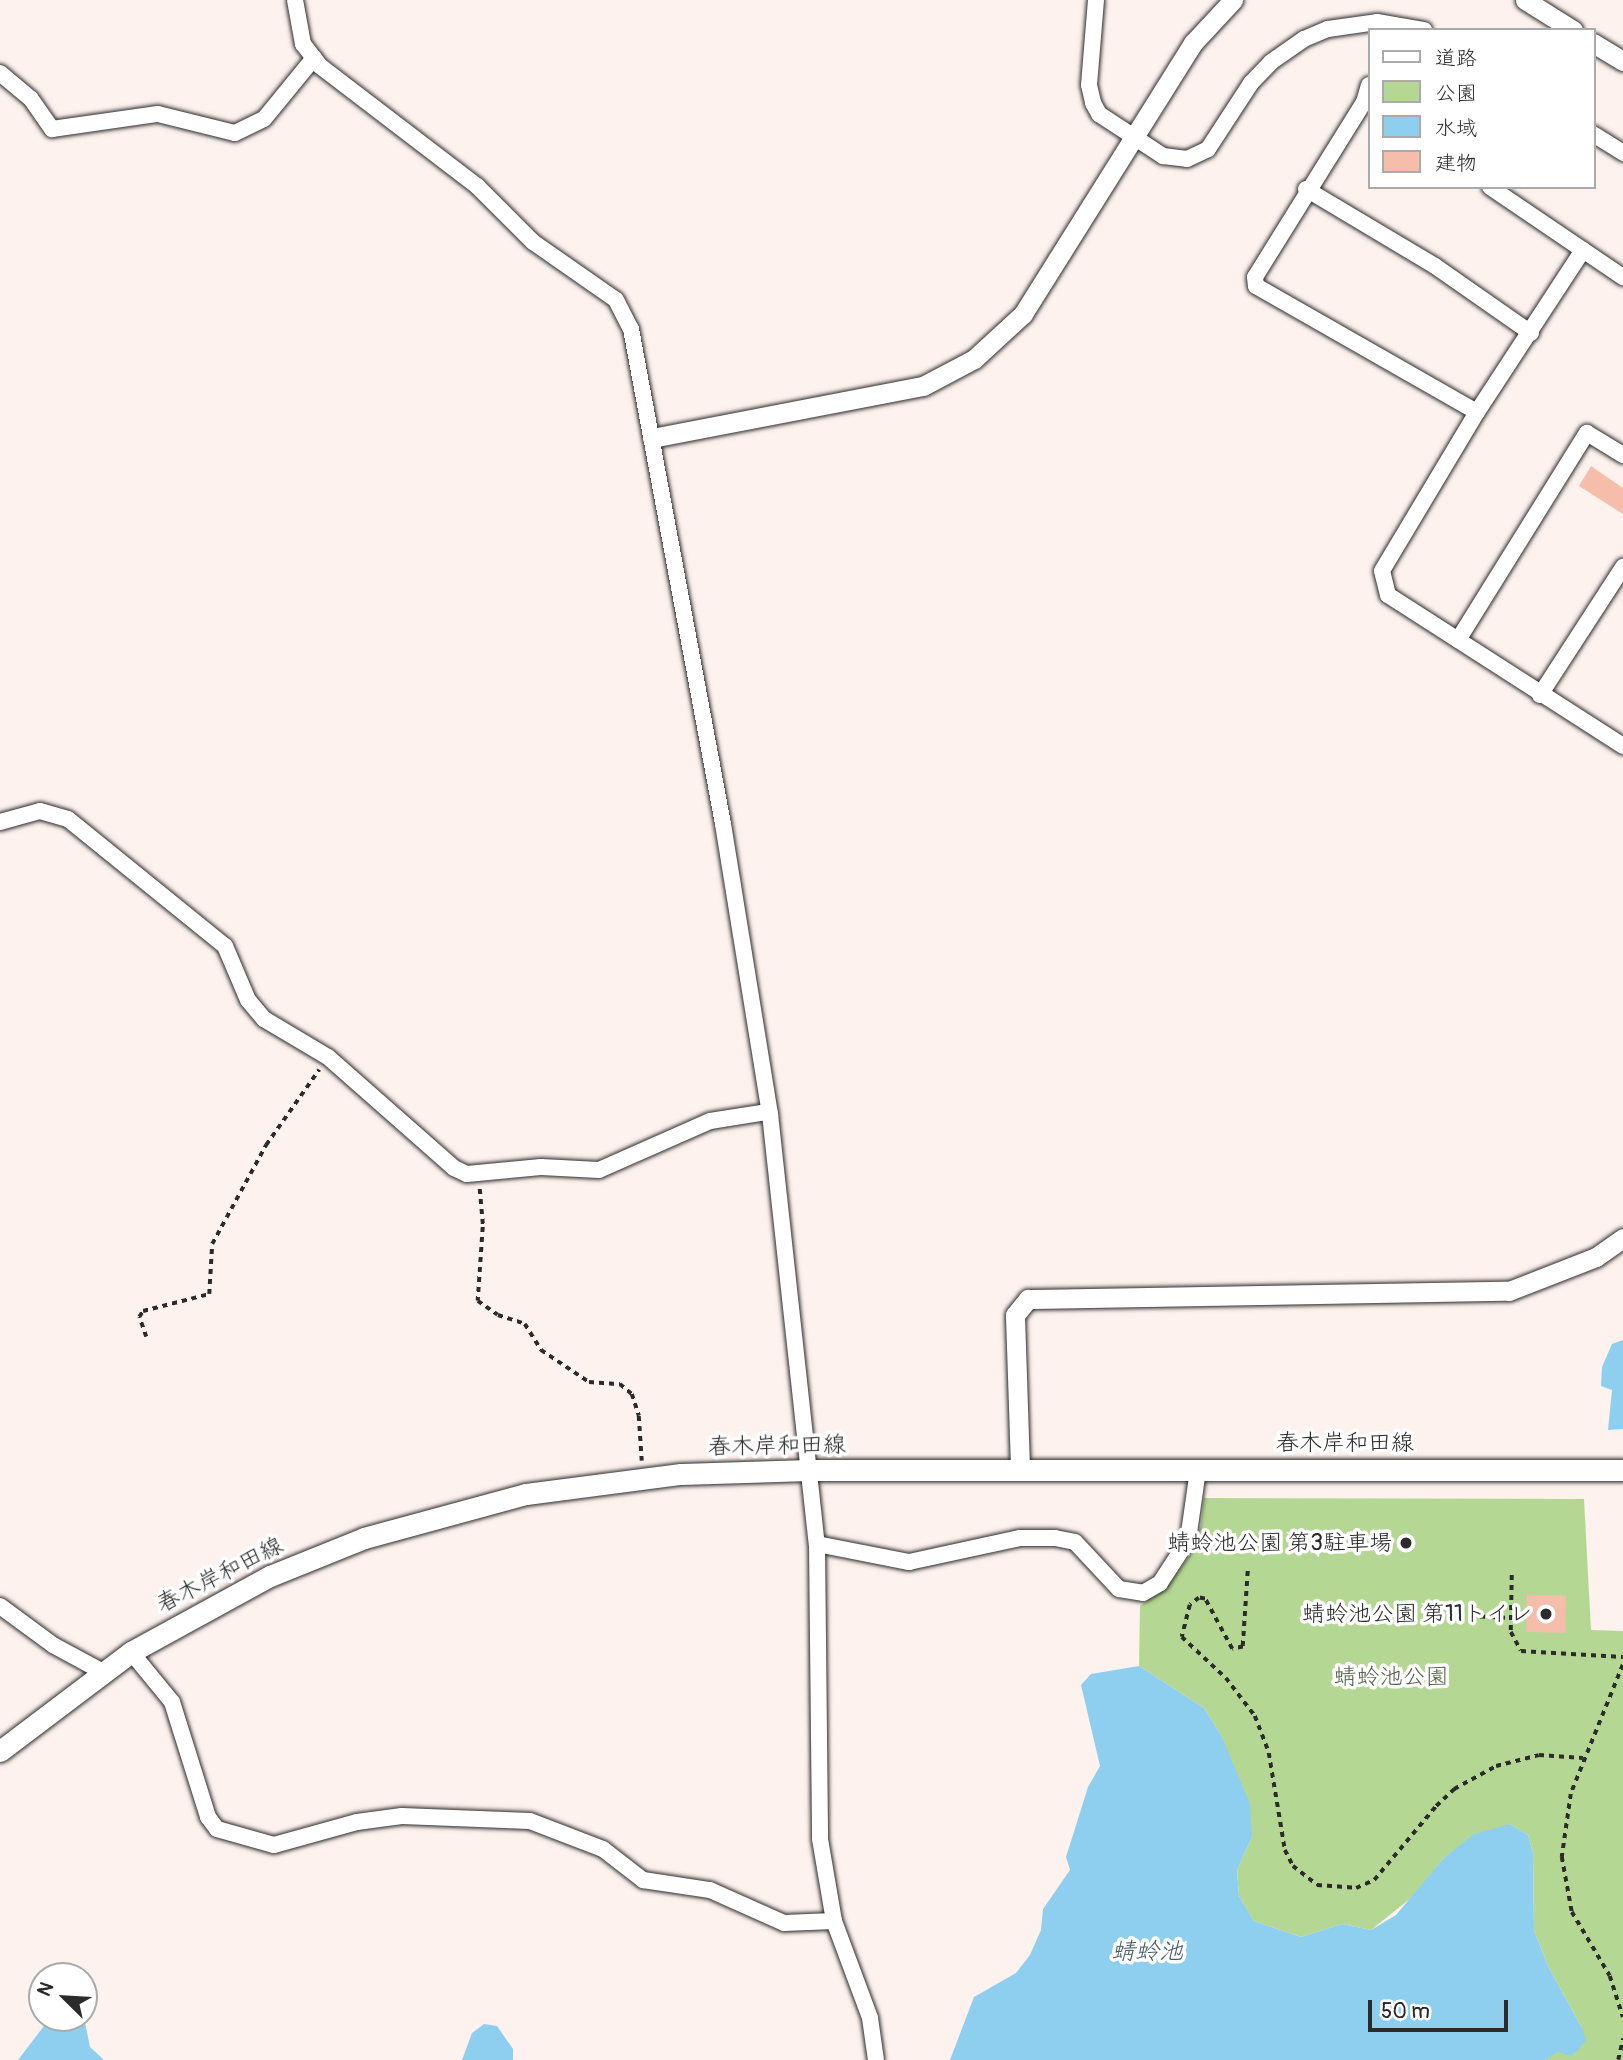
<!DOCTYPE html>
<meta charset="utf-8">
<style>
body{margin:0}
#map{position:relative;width:1623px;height:2060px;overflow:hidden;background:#fdf2ee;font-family:Pangolin,"Klee One",sans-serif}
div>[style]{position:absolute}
.green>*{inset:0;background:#b4d893}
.water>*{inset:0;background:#8ecfef}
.building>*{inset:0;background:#f6bdab;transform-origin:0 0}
.path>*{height:3.5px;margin-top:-1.75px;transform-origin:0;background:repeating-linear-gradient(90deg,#2b2b2b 0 5px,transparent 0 10px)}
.roads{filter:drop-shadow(0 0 2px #2b2b2b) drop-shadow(0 0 2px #2b2b2b)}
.minor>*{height:16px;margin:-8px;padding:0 8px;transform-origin:8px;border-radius:8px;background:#fff}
.tertiary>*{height:19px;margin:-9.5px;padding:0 9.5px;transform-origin:9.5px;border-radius:9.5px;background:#fff}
.secondary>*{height:21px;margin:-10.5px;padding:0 10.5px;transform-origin:10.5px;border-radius:10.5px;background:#fff}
.dots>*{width:19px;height:19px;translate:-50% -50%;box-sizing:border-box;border:4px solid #fff;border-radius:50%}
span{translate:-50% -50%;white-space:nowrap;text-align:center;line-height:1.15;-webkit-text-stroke:7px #fff;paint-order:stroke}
.street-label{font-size:23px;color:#2b2b2b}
.poi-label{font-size:23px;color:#2b2b2b}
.right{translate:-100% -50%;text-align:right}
.park-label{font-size:23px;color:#545f4a}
.water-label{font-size:24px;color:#495c66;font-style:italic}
.legend{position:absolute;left:1368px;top:28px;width:228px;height:161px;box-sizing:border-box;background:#fff;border:2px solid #aaa;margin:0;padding:9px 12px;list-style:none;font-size:21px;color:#2b2b2b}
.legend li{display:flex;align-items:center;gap:14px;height:35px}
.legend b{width:35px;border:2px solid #aaa}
.north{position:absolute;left:28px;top:1962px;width:70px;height:70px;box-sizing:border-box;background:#fff;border:2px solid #aaa;border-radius:50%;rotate:294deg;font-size:19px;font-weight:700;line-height:28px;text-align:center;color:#2b2b2b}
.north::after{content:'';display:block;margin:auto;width:24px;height:32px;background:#2b2b2b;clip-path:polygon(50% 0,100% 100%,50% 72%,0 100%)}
.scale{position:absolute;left:1368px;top:2000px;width:140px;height:32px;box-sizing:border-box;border:4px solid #2b2b2b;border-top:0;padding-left:9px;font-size:21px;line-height:24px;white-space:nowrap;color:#2b2b2b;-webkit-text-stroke:5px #fff;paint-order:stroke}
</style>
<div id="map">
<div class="green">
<i style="clip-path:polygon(1204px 1498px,1584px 1499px,1591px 1630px,1623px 1631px,1623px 2060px,1545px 2060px,1582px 2028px,1548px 1966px,1534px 1930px,1533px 1853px,1528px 1835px,1510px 1824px,1444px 1858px,1416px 1894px,1371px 1930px,1342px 1924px,1301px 1937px,1254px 1921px,1239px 1896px,1237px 1870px,1252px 1837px,1221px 1735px,1204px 1708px,1139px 1666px,1140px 1606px,1169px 1584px,1188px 1558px,1201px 1526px)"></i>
</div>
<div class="water">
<i style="clip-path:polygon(1623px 1340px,1623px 1429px,1608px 1430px,1612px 1390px,1601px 1386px,1602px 1367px,1612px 1344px)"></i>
<i style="clip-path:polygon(1139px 1666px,1204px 1708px,1221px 1735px,1250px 1804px,1252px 1837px,1237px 1870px,1239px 1896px,1254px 1921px,1301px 1937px,1342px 1924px,1371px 1930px,1396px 1915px,1444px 1858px,1474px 1834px,1510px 1824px,1528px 1835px,1533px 1853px,1534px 1930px,1548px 1966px,1582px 2028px,1586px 2040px,1579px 2049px,1571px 2056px,1558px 2052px,1545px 2060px,950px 2060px,974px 1997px,1016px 1973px,1030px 1955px,1041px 1930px,1043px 1909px,1070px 1870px,1066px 1857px,1088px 1787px,1100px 1766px,1081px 1685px,1091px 1674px)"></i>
<i style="clip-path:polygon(84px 2017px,90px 2047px,104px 2060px,18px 2060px,50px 2018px)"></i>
<i style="clip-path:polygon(484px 2024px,497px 2026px,513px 2049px,513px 2060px,462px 2060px,472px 2033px)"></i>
</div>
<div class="building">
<i style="clip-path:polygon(1591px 466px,1623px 488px,1623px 514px,1579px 486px)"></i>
<i style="left:1527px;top:1595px;width:39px;height:37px;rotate:1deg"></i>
</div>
<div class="path">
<i style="left:480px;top:1189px;width:38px;rotate:85deg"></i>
<i style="left:483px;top:1227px;width:74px;rotate:93.9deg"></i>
<i style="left:478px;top:1301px;width:24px;rotate:35deg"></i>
<i style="left:498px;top:1315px;width:28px;rotate:18deg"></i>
<i style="left:525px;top:1324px;width:31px;rotate:58deg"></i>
<i style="left:541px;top:1350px;width:58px;rotate:33.7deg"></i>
<i style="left:589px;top:1382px;width:31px;rotate:4deg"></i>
<i style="left:620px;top:1384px;width:16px;rotate:40deg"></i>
<i style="left:632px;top:1394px;width:23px;rotate:72deg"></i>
<i style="left:639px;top:1416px;width:45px;rotate:86.2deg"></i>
<i style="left:146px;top:1337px;width:21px;rotate:-109deg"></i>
<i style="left:139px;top:1317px;width:7px;rotate:-56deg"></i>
<i style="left:143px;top:1311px;width:68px;rotate:-14.4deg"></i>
<i style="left:209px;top:1294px;width:50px;rotate:-86.6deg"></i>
<i style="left:212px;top:1244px;width:113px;rotate:-61.4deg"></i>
<i style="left:266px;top:1145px;width:92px;rotate:-54.8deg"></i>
<i style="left:1248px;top:1571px;width:76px;rotate:93.8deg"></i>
<i style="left:1243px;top:1647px;width:11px;rotate:170deg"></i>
<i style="left:1232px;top:1649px;width:57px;rotate:-118.4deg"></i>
<i style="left:1205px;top:1599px;width:6px;rotate:-171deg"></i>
<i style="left:1199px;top:1598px;width:11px;rotate:142deg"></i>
<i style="left:1190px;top:1605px;width:33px;rotate:104deg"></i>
<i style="left:1182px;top:1637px;width:60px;rotate:43deg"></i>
<i style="left:1226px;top:1678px;width:48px;rotate:52.7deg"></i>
<i style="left:1255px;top:1716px;width:40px;rotate:69deg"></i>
<i style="left:1269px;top:1753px;width:98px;rotate:80.6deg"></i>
<i style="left:1285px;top:1850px;width:18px;rotate:63deg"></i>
<i style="left:1293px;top:1866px;width:31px;rotate:38deg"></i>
<i style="left:1317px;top:1885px;width:39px;rotate:4deg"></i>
<i style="left:1356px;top:1888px;width:20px;rotate:-24deg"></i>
<i style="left:1374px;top:1880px;width:97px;rotate:-50deg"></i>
<i style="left:1436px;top:1806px;width:25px;rotate:-43deg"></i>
<i style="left:1454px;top:1789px;width:48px;rotate:-28.7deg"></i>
<i style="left:1496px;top:1766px;width:44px;rotate:-14.3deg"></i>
<i style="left:1539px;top:1755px;width:44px;rotate:3.9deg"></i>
<i style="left:1512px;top:1575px;width:57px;rotate:91deg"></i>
<i style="left:1511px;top:1632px;width:21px;rotate:62deg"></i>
<i style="left:1521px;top:1651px;width:102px;rotate:3.4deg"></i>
<i style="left:1470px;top:1616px;width:41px;rotate:2.8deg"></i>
<i style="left:1623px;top:1665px;width:139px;rotate:112deg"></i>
<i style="left:1571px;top:1794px;width:64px;rotate:98.1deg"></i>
<i style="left:1562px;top:1857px;width:56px;rotate:79.7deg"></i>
<i style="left:1572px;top:1912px;width:74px;rotate:59.3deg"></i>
<i style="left:1610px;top:1976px;width:43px;rotate:72.4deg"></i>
<i style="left:1618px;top:2060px;width:22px;rotate:-77deg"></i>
</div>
<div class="roads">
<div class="minor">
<i style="left:295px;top:0;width:45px;rotate:79.7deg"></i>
<i style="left:303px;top:44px;width:28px;rotate:52deg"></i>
<i style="left:320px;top:66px;width:198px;rotate:37.4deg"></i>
<i style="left:477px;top:186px;width:79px;rotate:45deg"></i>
<i style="left:533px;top:242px;width:101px;rotate:34.9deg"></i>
<i style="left:616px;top:300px;width:33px;rotate:63deg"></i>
<i style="left:631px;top:329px;width:503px;rotate:79.47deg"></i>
<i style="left:723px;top:824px;width:294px;rotate:80.8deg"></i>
<i style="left:770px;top:1114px;width:433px;rotate:83.8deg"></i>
<i style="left:817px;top:1544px;width:295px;rotate:89.4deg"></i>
<i style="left:820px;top:1839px;width:83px;rotate:80.3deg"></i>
<i style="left:834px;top:1921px;width:103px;rotate:69.6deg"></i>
<i style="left:870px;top:2018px;width:42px;rotate:81.9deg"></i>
<i style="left:1096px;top:0;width:85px;rotate:94.7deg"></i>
<i style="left:1089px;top:85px;width:18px;rotate:77deg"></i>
<i style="left:1093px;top:103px;width:13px;rotate:61deg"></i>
<i style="left:1099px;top:114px;width:77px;rotate:33.3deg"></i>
<i style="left:1163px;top:156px;width:24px;rotate:7deg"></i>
<i style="left:1187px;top:159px;width:23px;rotate:-25deg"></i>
<i style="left:1208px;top:149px;width:79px;rotate:-56.9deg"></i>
<i style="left:1251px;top:83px;width:29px;rotate:-46deg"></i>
<i style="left:1271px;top:62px;width:40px;rotate:-34.9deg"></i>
<i style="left:1304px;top:39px;width:26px;rotate:-23deg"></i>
<i style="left:1328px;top:29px;width:49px;rotate:-8.1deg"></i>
<i style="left:1377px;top:22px;width:48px;rotate:9.7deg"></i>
<i style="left:0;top:73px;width:40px;rotate:40deg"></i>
<i style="left:31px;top:99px;width:37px;rotate:55deg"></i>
<i style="left:52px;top:129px;width:107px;rotate:-8.1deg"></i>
<i style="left:158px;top:114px;width:79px;rotate:13.9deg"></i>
<i style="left:235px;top:133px;width:32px;rotate:-26deg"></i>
<i style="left:264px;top:119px;width:79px;rotate:-50.7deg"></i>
<i style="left:1369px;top:85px;width:18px;rotate:106deg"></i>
<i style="left:1364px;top:102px;width:206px;rotate:121.9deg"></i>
<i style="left:1255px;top:277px;width:9px;rotate:84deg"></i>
<i style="left:1256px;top:286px;width:254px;rotate:29.7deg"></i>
<i style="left:1593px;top:134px;width:36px;rotate:32deg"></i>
<i style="left:1490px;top:187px;width:161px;rotate:34.1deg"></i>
<i style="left:1306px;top:189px;width:150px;rotate:30.8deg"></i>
<i style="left:1435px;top:266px;width:117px;rotate:34.9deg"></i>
<i style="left:1583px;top:250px;width:194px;rotate:123.2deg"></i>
<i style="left:1477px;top:412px;width:185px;rotate:120.9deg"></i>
<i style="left:1382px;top:571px;width:25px;rotate:76deg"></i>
<i style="left:1388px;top:595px;width:279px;rotate:32.7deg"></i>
<i style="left:1458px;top:640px;width:244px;rotate:-58.1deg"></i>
<i style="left:1587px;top:433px;width:42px;rotate:31.4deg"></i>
<i style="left:1540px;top:695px;width:153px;rotate:-57deg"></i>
<i style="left:0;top:822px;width:41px;rotate:-15.4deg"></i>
<i style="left:40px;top:811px;width:29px;rotate:16deg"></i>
<i style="left:68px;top:819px;width:202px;rotate:39deg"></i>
<i style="left:225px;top:946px;width:59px;rotate:66.9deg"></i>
<i style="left:248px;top:1000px;width:25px;rotate:50deg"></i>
<i style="left:264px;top:1019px;width:74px;rotate:30.7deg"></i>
<i style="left:328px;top:1057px;width:168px;rotate:41.4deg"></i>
<i style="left:454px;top:1168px;width:14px;rotate:25deg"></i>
<i style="left:467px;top:1174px;width:74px;rotate:-5.4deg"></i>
<i style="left:541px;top:1167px;width:58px;rotate:3deg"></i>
<i style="left:599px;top:1170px;width:121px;rotate:-23.8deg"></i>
<i style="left:710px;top:1121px;width:52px;rotate:-8.9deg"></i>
<i style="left:817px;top:1544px;width:94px;rotate:11.1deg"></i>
<i style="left:909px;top:1562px;width:114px;rotate:-12.2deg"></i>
<i style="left:1020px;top:1538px;width:35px"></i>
<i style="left:1055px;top:1538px;width:20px;rotate:11deg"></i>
<i style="left:1075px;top:1542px;width:64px;rotate:46.9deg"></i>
<i style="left:1119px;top:1589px;width:24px;rotate:9deg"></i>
<i style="left:1143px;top:1593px;width:20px;rotate:-30deg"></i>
<i style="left:1160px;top:1583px;width:51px;rotate:-56.9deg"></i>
<i style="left:1188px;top:1540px;width:71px;rotate:-81.9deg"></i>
<i style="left:0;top:1606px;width:66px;rotate:36.3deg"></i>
<i style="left:53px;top:1645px;width:57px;rotate:28.4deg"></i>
<i style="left:131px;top:1652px;width:65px;rotate:50.6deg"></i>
<i style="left:172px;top:1702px;width:121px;rotate:72.6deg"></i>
<i style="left:208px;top:1817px;width:15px;rotate:53deg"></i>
<i style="left:217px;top:1829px;width:59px;rotate:15.7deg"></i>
<i style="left:274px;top:1845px;width:86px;rotate:-15.5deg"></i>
<i style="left:357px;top:1822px;width:45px;rotate:-7.6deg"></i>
<i style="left:402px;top:1816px;width:128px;rotate:2.2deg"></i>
<i style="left:530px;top:1821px;width:78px;rotate:21deg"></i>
<i style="left:603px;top:1849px;width:51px;rotate:37.8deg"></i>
<i style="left:643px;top:1880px;width:68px;rotate:8.5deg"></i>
<i style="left:710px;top:1890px;width:81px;rotate:24deg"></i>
<i style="left:784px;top:1923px;width:50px;rotate:-2.3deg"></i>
</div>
<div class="tertiary">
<i style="left:1525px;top:0;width:57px;rotate:32deg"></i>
<i style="left:1593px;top:43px;width:35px;rotate:31deg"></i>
<i style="left:652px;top:438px;width:276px;rotate:-10.9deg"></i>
<i style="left:923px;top:386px;width:58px;rotate:-27.9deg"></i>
<i style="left:974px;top:359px;width:67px;rotate:-42.6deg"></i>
<i style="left:1023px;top:314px;width:320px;rotate:-57.9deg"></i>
<i style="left:1193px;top:43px;width:59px;rotate:-47.1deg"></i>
<i style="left:1020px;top:1467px;width:152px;rotate:-91.9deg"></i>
<i style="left:1015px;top:1315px;width:21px;rotate:-51deg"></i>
<i style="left:1028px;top:1299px;width:481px;rotate:-1deg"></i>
<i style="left:1509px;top:1291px;width:93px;rotate:-21.3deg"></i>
<i style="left:1596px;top:1257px;width:33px;rotate:-35deg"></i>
</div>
<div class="secondary">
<i style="left:0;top:1751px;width:164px;rotate:-37.1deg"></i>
<i style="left:131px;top:1652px;width:158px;rotate:-28.7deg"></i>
<i style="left:270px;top:1576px;width:101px;rotate:-22deg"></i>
<i style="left:364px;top:1538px;width:168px;rotate:-15.2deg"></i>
<i style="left:526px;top:1494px;width:156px;rotate:-7.4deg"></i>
<i style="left:681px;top:1474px;width:128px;rotate:-1.8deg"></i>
<i style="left:809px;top:1470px;width:814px"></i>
</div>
</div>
<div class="dots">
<i style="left:1406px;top:1543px;background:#2b2b2b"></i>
<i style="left:1546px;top:1614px;background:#2b2b2b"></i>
</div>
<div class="street-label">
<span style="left:1345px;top:1443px">春木岸和田線</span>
<span style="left:777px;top:1446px;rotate:-1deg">春木岸和田線</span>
<span style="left:220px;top:1575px;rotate:-27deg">春木岸和田線</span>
</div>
<div class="poi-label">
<span class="right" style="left:1392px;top:1543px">蜻蛉池公園 第3駐車場</span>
<span class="right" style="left:1532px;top:1614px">蜻蛉池公園 第11トイレ</span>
</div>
<div class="park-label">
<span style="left:1391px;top:1677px">蜻蛉池公園</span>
</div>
<div class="water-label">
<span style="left:1147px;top:1952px">蜻蛉池</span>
</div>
<ul class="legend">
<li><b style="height:9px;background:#fff"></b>道路</li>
<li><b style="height:19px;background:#b4d893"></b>公園</li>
<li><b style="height:19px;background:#8ecfef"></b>水域</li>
<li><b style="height:19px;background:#f6bdab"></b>建物</li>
</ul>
<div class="north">N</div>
<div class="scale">50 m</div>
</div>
